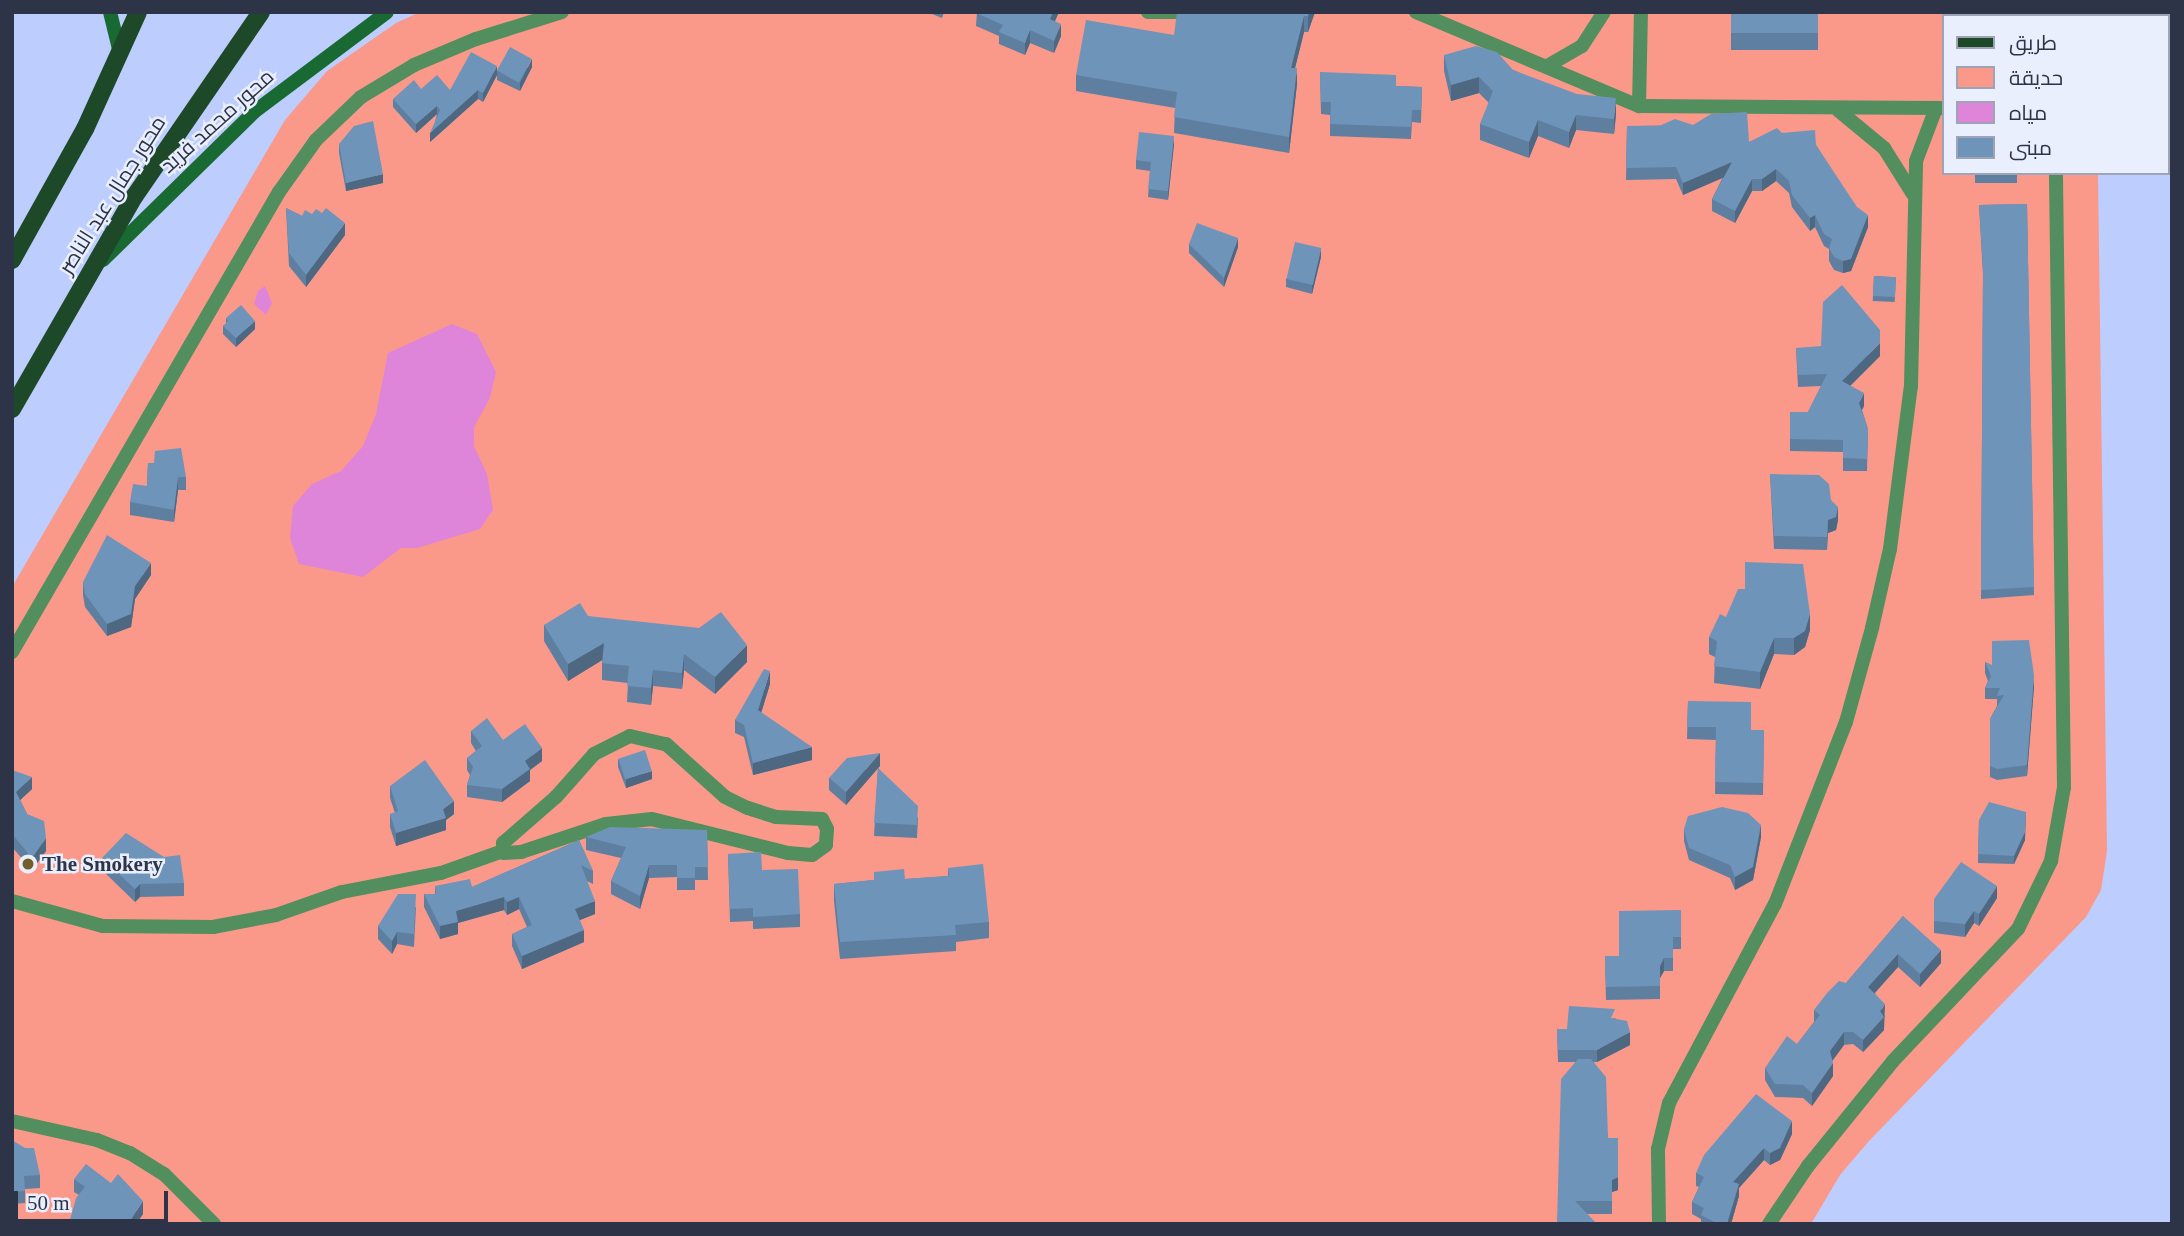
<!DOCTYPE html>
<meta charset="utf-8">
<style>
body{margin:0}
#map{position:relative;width:2184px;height:1236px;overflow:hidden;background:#bccdfe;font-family:"Times New Roman",Cairo,serif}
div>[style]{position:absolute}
.green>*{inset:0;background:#fa998a}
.water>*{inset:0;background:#df85d9}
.minor>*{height:14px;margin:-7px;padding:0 7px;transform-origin:7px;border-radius:7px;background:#538e5f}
.secondary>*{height:14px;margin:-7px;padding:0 7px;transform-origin:7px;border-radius:7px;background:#196a32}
.primary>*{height:18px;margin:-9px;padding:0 9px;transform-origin:9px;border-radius:9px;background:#1e4929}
.wall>*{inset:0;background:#5f7fa0;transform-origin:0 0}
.shaded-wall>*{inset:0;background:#4e6882}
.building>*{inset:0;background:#6f94ba;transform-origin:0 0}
.dots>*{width:19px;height:19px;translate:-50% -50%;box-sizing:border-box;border:4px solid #eaeffe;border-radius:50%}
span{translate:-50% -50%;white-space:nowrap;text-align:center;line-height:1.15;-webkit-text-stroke:5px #eaeffe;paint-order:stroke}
.street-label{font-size:21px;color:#2d3447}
.poi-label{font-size:21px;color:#2d3447;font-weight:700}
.left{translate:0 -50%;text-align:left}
.frame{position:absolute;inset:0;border:14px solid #2d3447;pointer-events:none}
.legend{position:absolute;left:1942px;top:14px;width:228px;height:161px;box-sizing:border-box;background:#eaeffe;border:2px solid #9ea4b5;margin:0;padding:9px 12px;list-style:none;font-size:21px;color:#2d3447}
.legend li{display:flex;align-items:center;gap:14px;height:35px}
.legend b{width:35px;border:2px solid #9ea4b5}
.scale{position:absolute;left:14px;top:1191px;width:154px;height:32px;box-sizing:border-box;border:4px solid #2d3447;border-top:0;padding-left:9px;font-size:21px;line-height:24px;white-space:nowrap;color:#2d3447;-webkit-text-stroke:5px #eaeffe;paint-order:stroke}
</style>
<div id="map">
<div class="green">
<i style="clip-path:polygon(420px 12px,2172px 12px,2168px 47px,2168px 16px,1944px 16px,1944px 173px,2098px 173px,2107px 851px,2101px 890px,2086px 917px,1869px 1141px,1840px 1175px,1811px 1224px,12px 1224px,12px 587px,285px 120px,327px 71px,396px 23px)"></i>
</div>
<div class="water">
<i style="clip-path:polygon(265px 286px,272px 303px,266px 315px,254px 304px,258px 291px)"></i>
<i style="clip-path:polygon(452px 324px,477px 334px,496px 372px,490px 398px,474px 427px,474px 446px,487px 474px,493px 510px,480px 529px,417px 548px,401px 548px,363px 577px,299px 564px,290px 538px,293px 506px,312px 484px,341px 471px,363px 446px,376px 414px,388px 353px)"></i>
</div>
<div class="minor">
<i style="left:1148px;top:12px;width:33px"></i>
<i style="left:1416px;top:12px;width:242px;rotate:22.9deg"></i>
<i style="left:1639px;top:106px;width:302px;rotate:0.4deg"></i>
<i style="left:1549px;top:65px;width:38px;rotate:-30deg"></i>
<i style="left:1582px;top:46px;width:40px;rotate:-57.1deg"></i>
<i style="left:1639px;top:106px;width:94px;rotate:-88.8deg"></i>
<i style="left:1838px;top:110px;width:60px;rotate:39.6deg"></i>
<i style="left:1884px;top:148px;width:54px;rotate:57.8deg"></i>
<i style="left:12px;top:652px;width:532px;rotate:-59.87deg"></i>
<i style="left:279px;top:192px;width:64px;rotate:-54.6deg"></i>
<i style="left:316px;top:140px;width:62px;rotate:-43.7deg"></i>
<i style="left:361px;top:97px;width:62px;rotate:-31.1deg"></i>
<i style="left:414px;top:65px;width:67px;rotate:-22.8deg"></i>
<i style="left:476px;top:39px;width:90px;rotate:-17.4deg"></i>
<i style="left:630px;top:736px;width:37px;rotate:13deg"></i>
<i style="left:666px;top:744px;width:79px;rotate:41.9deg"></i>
<i style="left:725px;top:797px;width:25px;rotate:26deg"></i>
<i style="left:748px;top:808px;width:29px;rotate:18deg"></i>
<i style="left:776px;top:817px;width:46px;rotate:2.5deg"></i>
<i style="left:822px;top:819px;width:11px;rotate:63deg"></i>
<i style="left:827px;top:829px;width:16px;rotate:94deg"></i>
<i style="left:826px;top:845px;width:17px;rotate:144deg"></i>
<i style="left:812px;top:855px;width:24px;rotate:-175deg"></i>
<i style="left:788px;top:853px;width:140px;rotate:-166deg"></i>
<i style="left:652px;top:819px;width:46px;rotate:173.8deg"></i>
<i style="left:606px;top:824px;width:89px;rotate:161.8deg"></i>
<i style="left:521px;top:852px;width:17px;rotate:177deg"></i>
<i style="left:504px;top:853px;width:10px;rotate:-96deg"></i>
<i style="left:503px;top:843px;width:70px;rotate:-41deg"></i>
<i style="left:556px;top:797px;width:57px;rotate:-48.5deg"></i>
<i style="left:594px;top:754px;width:40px;rotate:-26.6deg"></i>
<i style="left:12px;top:901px;width:94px;rotate:15.4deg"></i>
<i style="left:103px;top:926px;width:110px;rotate:0.5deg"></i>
<i style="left:213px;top:927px;width:64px;rotate:-10.8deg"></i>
<i style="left:276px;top:915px;width:70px;rotate:-19.2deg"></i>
<i style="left:342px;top:892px;width:101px;rotate:-10.9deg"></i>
<i style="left:441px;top:873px;width:66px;rotate:-19.5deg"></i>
<i style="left:12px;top:1121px;width:87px;rotate:12.6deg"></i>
<i style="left:97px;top:1140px;width:35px;rotate:22deg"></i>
<i style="left:130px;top:1153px;width:40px;rotate:32deg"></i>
<i style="left:164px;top:1174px;width:71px;rotate:45deg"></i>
<i style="left:1659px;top:1224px;width:75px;rotate:-90.8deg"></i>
<i style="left:1658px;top:1149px;width:47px;rotate:-76.6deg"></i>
<i style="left:1669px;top:1103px;width:225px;rotate:-62deg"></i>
<i style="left:1775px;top:904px;width:195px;rotate:-68.7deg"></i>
<i style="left:1846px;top:722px;width:98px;rotate:-74.5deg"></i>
<i style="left:1872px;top:628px;width:81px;rotate:-77.2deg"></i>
<i style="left:1890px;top:549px;width:164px;rotate:-82.7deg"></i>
<i style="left:1911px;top:386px;width:225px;rotate:-88.7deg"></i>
<i style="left:1916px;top:161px;width:57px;rotate:-69.3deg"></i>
<i style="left:1769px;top:1224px;width:70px;rotate:-56.1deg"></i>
<i style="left:1808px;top:1166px;width:135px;rotate:-51deg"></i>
<i style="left:1893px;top:1061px;width:182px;rotate:-46.6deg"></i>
<i style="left:2018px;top:929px;width:76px;rotate:-64.1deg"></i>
<i style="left:2051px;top:861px;width:75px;rotate:-80deg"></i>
<i style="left:2064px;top:787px;width:614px;rotate:-90.75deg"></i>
</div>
<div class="secondary">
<i style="left:110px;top:12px;width:42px;rotate:76.3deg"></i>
<i style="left:103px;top:260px;width:211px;rotate:-44.4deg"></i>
<i style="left:254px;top:112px;width:166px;rotate:-36.9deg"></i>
</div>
<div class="primary">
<i style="left:12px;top:260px;width:150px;rotate:-60.9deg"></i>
<i style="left:85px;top:129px;width:128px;rotate:-65.6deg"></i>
<i style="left:12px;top:409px;width:245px;rotate:-60.1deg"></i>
<i style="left:134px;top:197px;width:224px;rotate:-55.5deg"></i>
</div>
<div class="wall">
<i style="clip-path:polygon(927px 12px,944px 12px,942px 18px)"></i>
<i style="clip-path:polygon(977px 12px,1059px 12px,1055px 21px,1061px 36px,1054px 53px,1030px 43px,1025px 55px,999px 44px,999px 36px,976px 26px)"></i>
<i style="clip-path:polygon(1315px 12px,1308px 32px,1304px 32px,1295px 68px,1297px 84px,1289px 153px,1174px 133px,1175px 108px,1076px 91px,1076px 75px,1174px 35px)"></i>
<i style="left:1731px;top:12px;width:87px;height:38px"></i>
<i style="clip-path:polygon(1444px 55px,1513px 70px,1616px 114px,1614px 134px,1576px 130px,1569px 148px,1538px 136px,1529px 158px,1480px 140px,1480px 124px,1489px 103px,1479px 93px,1451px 101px,1444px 71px)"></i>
<i style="clip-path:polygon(532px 67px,520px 91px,497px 80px,497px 75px,483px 102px,478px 99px,430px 142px,437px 114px,416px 133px,393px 107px,393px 99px,421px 89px,450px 90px,497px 71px)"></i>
<i style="clip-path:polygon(1320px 72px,1396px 86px,1422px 87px,1421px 123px,1412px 122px,1411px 139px,1330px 136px,1330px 115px,1321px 114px)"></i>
<i style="clip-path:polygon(1693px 125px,1749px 142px,1782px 133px,1816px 145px,1868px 227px,1851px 271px,1843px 273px,1834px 270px,1829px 261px,1829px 249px,1824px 246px,1815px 227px,1810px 231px,1792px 207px,1789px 193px,1776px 181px,1762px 191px,1752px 191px,1735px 223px,1712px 211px,1712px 199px,1723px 177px,1683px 195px,1676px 179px,1626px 180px,1627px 126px)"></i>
<i style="clip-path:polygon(339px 144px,383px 183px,346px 191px,339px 153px)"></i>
<i style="clip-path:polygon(1174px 144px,1168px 200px,1148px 197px,1150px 171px,1136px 169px,1136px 160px)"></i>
<i style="left:1975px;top:173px;width:42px;height:10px"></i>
<i style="clip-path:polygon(2027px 204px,2034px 595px,1981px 599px,1983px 275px,1979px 205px)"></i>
<i style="clip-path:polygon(286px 208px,302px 216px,312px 214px,345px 235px,306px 287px,289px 266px)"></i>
<i style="clip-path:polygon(1189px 244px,1238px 247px,1224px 287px,1189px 253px)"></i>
<i style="clip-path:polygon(1321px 257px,1312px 294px,1286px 287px,1286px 279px)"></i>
<i style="left:1874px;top:276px;width:22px;height:25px;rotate:3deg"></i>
<i style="clip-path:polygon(226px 318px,255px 329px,236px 347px,223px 334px,223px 326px,226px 324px)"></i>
<i style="clip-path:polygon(1796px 348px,1880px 356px,1850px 386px,1864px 406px,1862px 410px,1868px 429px,1867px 471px,1843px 471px,1843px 452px,1790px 451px,1790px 412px,1808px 412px,1821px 386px,1798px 387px)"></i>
<i style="clip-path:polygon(148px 463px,186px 477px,186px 490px,178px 490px,174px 522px,130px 515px,130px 502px,147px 486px)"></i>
<i style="clip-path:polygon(1770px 474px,1831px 500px,1838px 520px,1836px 530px,1828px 533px,1827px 550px,1774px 549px)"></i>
<i style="clip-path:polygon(151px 575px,135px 599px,131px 627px,107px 636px,85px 607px,83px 595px,83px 582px)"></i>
<i style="clip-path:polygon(588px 616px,747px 662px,715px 694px,684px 670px,682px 689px,653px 686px,651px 705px,627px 702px,628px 683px,602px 680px,602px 660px,568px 681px,544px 641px,544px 625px)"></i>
<i style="clip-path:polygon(1810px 630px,1805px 647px,1794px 655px,1774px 654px,1760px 689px,1714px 683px,1715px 657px,1709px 654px,1709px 637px)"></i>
<i style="clip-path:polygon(1985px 662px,2034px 686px,2027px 776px,1997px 780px,1990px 777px,1990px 719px,1997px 706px,1997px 699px,1985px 699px,1985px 688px,1988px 681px,1985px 673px)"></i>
<i style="clip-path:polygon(770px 684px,761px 713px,812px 760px,753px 775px,744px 737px,735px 733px,735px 720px)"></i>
<i style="clip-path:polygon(1688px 701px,1751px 730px,1764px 730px,1763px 795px,1715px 794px,1716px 740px,1687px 739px)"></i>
<i style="clip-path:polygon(471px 731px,503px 740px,542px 761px,530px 770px,530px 781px,502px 802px,467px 797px,467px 785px,470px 775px,467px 770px,467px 758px,476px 751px,471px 743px)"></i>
<i style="clip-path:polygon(618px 759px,652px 779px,626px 788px,618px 767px)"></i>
<i style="clip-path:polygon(880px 766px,878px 768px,918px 818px,917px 838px,874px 836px,878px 768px,846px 805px,829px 790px,829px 778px)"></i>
<i style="clip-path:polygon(12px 770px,32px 789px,20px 800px,46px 851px,32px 870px,12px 847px)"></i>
<i style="clip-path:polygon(390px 786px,454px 814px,446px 820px,446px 830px,396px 846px,390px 827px,390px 814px,395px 813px,390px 798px)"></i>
<i style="clip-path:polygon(1979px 820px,2025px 840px,2014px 864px,1978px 863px)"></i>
<i style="clip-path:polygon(1684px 829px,1761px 837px,1753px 880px,1735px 890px,1730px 878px,1689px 860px,1684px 841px)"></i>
<i style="clip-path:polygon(707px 830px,708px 880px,695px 880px,695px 890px,677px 890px,677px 877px,649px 878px,640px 909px,611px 894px,611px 881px,621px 858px,586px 850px,586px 837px)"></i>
<i style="clip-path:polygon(579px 840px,593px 871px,593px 884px,587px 881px,595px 914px,580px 920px,584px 942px,522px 969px,512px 946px,512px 934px,527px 927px,519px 909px,507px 915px,504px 910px,458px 923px,458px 934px,440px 939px,424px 907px,424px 894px,435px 894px,435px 886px,472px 887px)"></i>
<i style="clip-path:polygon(728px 854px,762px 870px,800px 914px,800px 927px,753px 929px,753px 921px,730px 922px)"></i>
<i style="clip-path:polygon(102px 858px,184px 883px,184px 896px,140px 897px,135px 902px,102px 870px)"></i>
<i style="clip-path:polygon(948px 868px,989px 922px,989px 938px,956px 942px,956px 951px,840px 959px,834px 901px,834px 884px,874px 880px,874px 872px,905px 879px,948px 876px)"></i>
<i style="clip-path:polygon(1997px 898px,1979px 926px,1974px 923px,1965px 937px,1934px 933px,1934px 899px)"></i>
<i style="clip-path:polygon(416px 907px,414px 947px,397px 944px,392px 954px,378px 939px,378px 926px)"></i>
<i style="clip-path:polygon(1681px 910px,1681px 949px,1673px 949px,1673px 971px,1664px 971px,1660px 978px,1660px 999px,1606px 1000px,1605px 956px,1619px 956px)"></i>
<i style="clip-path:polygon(1903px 916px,1941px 963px,1920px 987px,1898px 967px,1875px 993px,1885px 1017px,1884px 1018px,1884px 1030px,1863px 1052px,1853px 1044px,1844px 1045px,1832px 1061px,1833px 1076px,1812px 1106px,1803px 1098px,1775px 1097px,1765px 1080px,1765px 1068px,1797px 1044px,1814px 1022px,1814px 1010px,1846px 983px)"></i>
<i style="clip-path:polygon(1615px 1018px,1630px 1045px,1597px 1062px,1594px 1062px,1618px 1190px,1612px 1192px,1612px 1214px,1587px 1214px,1557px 1224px,1575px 1062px,1558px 1062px,1557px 1029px,1567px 1029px)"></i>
<i style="clip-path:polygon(1792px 1134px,1780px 1160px,1770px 1165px,1764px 1160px,1739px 1188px,1739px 1196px,1731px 1224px,1701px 1224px,1701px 1219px,1692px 1214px,1692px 1202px,1699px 1187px,1696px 1186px,1696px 1173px)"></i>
<i style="clip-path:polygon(12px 1140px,40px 1175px,40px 1188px,25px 1189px,25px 1203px,12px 1204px)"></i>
<i style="clip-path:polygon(74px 1179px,143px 1214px,136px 1224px,69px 1224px,79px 1195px,74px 1192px)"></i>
</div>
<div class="shaded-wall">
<i style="clip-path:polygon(1053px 12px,1059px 12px,1050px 32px,1050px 19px)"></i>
<i style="clip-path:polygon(1309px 12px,1315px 12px,1308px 32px,1308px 16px)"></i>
<i style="clip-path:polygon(1304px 16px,1304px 32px,1291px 84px,1291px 68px)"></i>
<i style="clip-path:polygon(1061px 24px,1061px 36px,1054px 53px,1054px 41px)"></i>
<i style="clip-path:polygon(1030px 30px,1030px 43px,1025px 55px,1025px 43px)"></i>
<i style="clip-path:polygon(532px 59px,532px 67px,520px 91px,520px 83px)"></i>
<i style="clip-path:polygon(497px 66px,497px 75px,483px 102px,483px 93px)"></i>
<i style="clip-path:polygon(1297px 68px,1297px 84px,1289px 153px,1289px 137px)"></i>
<i style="clip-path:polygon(1479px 77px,1479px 93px,1451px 101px,1451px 85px)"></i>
<i style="clip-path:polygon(478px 90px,478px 99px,430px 142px,430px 133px)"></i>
<i style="clip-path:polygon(1616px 98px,1616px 114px,1614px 134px,1614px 119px)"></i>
<i style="clip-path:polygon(437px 106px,437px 114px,416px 133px,416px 124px)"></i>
<i style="clip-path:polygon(1576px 115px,1576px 130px,1569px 148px,1569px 132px)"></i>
<i style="clip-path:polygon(1538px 120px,1538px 136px,1529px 158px,1529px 142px)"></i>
<i style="clip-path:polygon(1174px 136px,1174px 144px,1168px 200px,1168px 191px)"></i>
<i style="clip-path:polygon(1732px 162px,1732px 174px,1683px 195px,1683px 183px)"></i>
<i style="clip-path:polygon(1776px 169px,1776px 181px,1762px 191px,1762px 179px)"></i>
<i style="clip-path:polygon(383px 174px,383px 183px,346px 191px,346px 183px)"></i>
<i style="clip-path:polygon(1752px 179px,1752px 191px,1735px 223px,1735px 211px)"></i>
<i style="clip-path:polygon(1815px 215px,1815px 227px,1810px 231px,1810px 218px)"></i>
<i style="clip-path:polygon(1868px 215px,1868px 227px,1851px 271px,1843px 273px,1843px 261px)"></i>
<i style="clip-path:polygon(345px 223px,345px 235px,306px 287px,306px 275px)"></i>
<i style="clip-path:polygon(1238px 238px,1238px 247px,1224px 287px,1224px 278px)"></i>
<i style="clip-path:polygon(1321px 248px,1321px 257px,1312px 294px,1312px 285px)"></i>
<i style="clip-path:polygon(255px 321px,255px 329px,236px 347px,236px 338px)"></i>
<i style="clip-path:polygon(1880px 343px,1880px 356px,1842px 394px,1842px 381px)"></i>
<i style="clip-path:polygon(1864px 393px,1864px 406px,1859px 415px,1859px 403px)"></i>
<i style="clip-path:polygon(178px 477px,178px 490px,174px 522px,174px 510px)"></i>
<i style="clip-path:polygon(1838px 507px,1838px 520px,1836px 530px,1828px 533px,1827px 550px,1828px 520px)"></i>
<i style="clip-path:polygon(151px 563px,151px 575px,135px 599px,131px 627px,107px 636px,107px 624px,135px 586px)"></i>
<i style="clip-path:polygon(1810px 614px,1810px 630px,1805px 647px,1794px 655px,1794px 638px)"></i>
<i style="clip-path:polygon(1774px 638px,1774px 654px,1760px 689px,1760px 672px)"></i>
<i style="clip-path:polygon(604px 643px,604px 659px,568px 681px,568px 664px)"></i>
<i style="clip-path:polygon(747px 645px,747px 662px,715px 694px,715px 677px)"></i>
<i style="clip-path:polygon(684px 654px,684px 670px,682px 689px,682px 673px)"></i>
<i style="clip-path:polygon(653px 670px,653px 686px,651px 705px,651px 688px)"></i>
<i style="clip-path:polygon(770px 671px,770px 684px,758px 723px,758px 710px)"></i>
<i style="clip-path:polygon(2034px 675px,2034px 686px,2027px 776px,2027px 765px)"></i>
<i style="clip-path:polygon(812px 747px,812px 760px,753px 775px,753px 763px)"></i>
<i style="clip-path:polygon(542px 748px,542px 761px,530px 770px,530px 781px,502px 802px,502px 789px,525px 761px)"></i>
<i style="clip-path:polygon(880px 753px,880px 766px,846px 805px,846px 792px)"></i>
<i style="clip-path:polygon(652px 771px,652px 779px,626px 788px,626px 779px)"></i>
<i style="clip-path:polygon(32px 777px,32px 789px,16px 804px,16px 792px)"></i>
<i style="clip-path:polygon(454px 801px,454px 814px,446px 820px,446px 830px,396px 846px,396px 833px,443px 809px)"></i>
<i style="clip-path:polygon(2026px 812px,2025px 840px,2014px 864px,2014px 856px)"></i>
<i style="clip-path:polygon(1761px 825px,1761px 837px,1753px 880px,1735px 890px,1735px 877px)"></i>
<i style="clip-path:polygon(46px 838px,46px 851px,32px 870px,32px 858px)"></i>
<i style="clip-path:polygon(649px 865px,649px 878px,640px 909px,640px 896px)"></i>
<i style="clip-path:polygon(140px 884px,140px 897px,135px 902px,135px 889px)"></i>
<i style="clip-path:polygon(1997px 886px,1997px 898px,1979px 926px,1979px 914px)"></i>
<i style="clip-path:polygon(504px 897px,504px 910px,458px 923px,458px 934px,440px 939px,440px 926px,456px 911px)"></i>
<i style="clip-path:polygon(519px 897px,519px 909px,507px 915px,507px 902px)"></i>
<i style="clip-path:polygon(595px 901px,595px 914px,575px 922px,575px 909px)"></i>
<i style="clip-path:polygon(1974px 911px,1974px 923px,1965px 937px,1965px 924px)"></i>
<i style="clip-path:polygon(584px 930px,584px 942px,522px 969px,522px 956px)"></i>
<i style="clip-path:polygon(397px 932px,397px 944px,392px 954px,392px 941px)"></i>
<i style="clip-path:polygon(1941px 950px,1941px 963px,1920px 987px,1920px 974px)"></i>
<i style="clip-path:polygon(1898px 954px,1898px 967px,1868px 1000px,1868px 987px)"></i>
<i style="clip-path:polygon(1664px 958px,1664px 971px,1660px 978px,1660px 966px)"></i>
<i style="clip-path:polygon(1885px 1004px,1884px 1030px,1863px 1052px,1863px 1040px)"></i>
<i style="clip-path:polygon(1630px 1032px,1630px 1045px,1597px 1062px,1597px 1050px)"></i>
<i style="clip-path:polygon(1844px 1032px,1844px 1045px,1830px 1064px,1830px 1051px)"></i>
<i style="clip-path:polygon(1833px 1063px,1833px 1076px,1812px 1106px,1812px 1093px)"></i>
<i style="clip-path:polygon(1792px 1121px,1792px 1134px,1780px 1160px,1770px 1165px,1770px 1153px)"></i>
<i style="clip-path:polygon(1764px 1148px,1764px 1160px,1739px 1188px,1739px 1196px,1731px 1224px,1727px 1224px,1733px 1182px)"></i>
<i style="clip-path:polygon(1618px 1177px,1618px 1190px,1612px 1192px,1612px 1180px)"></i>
<i style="clip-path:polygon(143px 1201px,143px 1214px,136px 1224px,128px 1224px)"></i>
</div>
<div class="building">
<i style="clip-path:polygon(977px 12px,1053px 12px,1050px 19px,1061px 24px,1054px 41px,1030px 30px,1025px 43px,999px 32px,1003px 25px,976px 13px)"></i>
<i style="clip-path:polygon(1177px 12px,1309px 12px,1308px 16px,1304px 16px,1291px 68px,1297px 68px,1289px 137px,1174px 117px,1177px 92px,1076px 75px,1086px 20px,1174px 35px)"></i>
<i style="left:1731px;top:12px;width:87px;height:21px"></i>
<i style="clip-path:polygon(1476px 46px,1497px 52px,1513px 70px,1577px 94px,1616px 98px,1614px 119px,1576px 115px,1569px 132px,1538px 120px,1529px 142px,1480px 124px,1493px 91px,1479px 77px,1451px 85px,1444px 55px)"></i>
<i style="left:510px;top:47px;width:25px;height:27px;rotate:29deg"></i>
<i style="clip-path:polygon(471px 52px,497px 66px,483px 93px,478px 90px,430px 133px,440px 110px,437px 106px,416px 124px,393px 99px,414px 80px,421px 89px,437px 75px,450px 90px)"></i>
<i style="clip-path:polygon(1320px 72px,1396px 75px,1396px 86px,1422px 87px,1421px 110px,1412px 110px,1411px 127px,1330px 124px,1331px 102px,1321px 102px)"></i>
<i style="clip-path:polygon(1747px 112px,1749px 142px,1777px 128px,1782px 133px,1815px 130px,1816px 145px,1857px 207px,1868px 215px,1851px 259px,1843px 261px,1834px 257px,1829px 248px,1832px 239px,1824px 234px,1815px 215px,1810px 218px,1792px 195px,1789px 181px,1776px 169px,1762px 179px,1752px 179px,1735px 211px,1712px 199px,1732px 162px,1683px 183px,1676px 167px,1626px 168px,1627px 126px,1659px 126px,1675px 119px,1693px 125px,1711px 114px)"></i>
<i style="clip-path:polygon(373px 121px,383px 174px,346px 183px,339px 144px,354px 126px)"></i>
<i style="clip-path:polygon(1139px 132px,1174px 136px,1168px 191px,1148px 189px,1151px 162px,1136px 160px)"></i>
<i style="clip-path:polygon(1976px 173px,2017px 173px,1976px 174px)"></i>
<i style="clip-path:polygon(2027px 204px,2034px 587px,1981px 590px,1983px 268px,1979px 205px)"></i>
<i style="clip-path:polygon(286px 208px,302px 216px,305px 210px,312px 214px,316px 209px,322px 213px,326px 208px,345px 223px,306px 275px,289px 253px)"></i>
<i style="clip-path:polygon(1197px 223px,1238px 238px,1224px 278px,1189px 244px)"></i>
<i style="left:1295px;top:242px;width:27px;height:38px;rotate:13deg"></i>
<i style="left:1874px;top:276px;width:22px;height:20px;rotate:3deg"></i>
<i style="clip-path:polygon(1842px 285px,1880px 330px,1880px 343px,1842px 381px,1864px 393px,1859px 403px,1868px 429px,1867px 459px,1843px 458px,1843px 440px,1790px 439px,1790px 412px,1808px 412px,1827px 374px,1798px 375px,1796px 348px,1821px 346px,1823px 302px)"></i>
<i style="clip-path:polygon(241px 305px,255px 321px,236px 338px,223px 326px,228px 321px,226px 318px)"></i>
<i style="clip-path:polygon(181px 448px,186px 477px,178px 477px,174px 510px,130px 502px,133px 484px,147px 486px,148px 463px,154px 463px,155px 451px)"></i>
<i style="clip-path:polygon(1770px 474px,1819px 475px,1829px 484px,1831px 500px,1838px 507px,1836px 517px,1828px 520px,1827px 537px,1774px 536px)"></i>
<i style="clip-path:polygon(107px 535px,151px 563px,135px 586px,131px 614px,107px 624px,85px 594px,83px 582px)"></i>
<i style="clip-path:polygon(1745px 562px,1803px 564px,1810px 614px,1805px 631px,1794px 638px,1774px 638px,1760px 672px,1714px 666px,1717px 641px,1709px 637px,1720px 614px,1726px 617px,1738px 589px,1745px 589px)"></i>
<i style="clip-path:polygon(580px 603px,588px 616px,699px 628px,721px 612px,747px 645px,715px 677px,684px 654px,682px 673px,653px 670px,651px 688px,627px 686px,629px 666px,602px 663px,604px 643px,568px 664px,544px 625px)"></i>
<i style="clip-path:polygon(2029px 640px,2034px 675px,2027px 765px,1997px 769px,1990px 766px,1990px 719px,2004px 695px,1997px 696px,2000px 688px,1985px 688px,1991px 676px,1985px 662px,1992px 665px,1992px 641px)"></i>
<i style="clip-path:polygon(764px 669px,770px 671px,758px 710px,812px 747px,753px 763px,744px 725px,735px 720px)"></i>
<i style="clip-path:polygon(1688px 701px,1751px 702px,1751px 730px,1764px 730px,1763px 783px,1715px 782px,1716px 727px,1687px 727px)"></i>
<i style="clip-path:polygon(487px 718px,503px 740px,525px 724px,542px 748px,525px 761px,530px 769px,502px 789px,467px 785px,473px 767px,467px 758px,482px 746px,471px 731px)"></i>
<i style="left:645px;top:750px;width:22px;height:28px;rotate:72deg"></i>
<i style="clip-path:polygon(880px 753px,846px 792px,829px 778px,847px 758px)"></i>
<i style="clip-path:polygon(425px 760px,454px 801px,443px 809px,446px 818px,396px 833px,390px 814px,398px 811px,390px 786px)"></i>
<i style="clip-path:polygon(878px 768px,918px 806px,917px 825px,874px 823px)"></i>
<i style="clip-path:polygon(12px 770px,32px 777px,16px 792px,27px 814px,44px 821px,46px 838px,32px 858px,12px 834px)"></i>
<i style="clip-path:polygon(1989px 802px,2026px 812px,2025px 832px,2014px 856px,1978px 854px,1979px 820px)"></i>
<i style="clip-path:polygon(1722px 807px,1748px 813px,1761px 825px,1753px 867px,1735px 877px,1730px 865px,1689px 848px,1684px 829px,1688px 816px)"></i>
<i style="clip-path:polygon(610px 827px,707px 830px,708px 867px,695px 867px,695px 878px,677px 878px,677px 865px,649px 865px,640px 896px,611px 881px,626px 847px,586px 837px)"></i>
<i style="clip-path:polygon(126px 833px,164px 857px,180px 855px,184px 883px,140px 884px,135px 889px,102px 858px)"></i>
<i style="clip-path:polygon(579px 840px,593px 871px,581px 865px,595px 901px,575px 909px,584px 930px,522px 956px,512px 934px,532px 925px,519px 897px,507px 902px,504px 897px,456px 911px,458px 922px,440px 926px,424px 894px,436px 894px,435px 886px,470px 879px,472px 887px)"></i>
<i style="clip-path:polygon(761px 852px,762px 870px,798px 869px,800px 914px,753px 917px,753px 908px,730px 909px,728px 854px)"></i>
<i style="clip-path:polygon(1961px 862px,1997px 886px,1979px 914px,1974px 911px,1965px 924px,1934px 921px,1934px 899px)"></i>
<i style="clip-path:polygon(983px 864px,989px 922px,955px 925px,956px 935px,840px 942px,834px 884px,874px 880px,874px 872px,904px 869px,905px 879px,949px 876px,948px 868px)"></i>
<i style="clip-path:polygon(398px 894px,416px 894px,414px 934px,397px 932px,392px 941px,378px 926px)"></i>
<i style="clip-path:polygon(1681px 910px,1681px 937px,1673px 937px,1673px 958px,1664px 958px,1660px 966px,1660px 986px,1606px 987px,1605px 956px,1619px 956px,1619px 911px)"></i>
<i style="clip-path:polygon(1903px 916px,1941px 950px,1920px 974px,1898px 954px,1868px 987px,1885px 1004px,1880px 1011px,1884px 1017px,1863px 1040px,1853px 1032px,1844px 1032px,1830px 1051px,1833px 1063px,1812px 1093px,1803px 1085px,1775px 1084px,1765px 1068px,1787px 1036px,1797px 1044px,1820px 1015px,1814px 1010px,1827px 993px,1839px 981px,1846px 983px)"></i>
<i style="clip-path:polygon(1569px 1006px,1615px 1009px,1611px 1018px,1627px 1021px,1630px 1032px,1597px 1050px,1558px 1050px,1557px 1029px,1567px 1029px)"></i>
<i style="clip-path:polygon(1578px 1059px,1591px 1059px,1606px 1077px,1608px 1138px,1618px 1138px,1618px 1177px,1612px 1180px,1612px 1201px,1575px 1201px,1597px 1224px,1557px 1224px,1561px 1079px)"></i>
<i style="clip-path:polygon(1756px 1094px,1792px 1121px,1780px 1148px,1770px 1153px,1764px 1148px,1733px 1182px,1739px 1184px,1727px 1224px,1718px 1224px,1701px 1215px,1704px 1208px,1692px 1202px,1704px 1177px,1696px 1173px,1704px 1155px)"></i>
<i style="clip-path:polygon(12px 1140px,25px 1148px,34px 1148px,40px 1175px,24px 1176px,25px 1191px,12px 1192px)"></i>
<i style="clip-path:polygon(86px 1164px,111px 1183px,118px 1174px,143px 1201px,128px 1224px,69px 1224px,76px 1198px,85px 1187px,74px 1179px)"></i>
</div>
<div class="dots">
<i style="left:28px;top:864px;background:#705e2c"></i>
</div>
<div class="street-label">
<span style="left:217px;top:121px;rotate:-42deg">محور محمد فريد</span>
<span style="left:112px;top:195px;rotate:-58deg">محور جمال عبد الناصر</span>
</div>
<div class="poi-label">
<span class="left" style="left:42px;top:864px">The Smokery</span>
</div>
<div class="frame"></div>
<ul class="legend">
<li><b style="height:9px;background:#1e4929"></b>طريق</li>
<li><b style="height:19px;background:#fa998a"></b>حديقة</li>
<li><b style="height:19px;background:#df85d9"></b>مياه</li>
<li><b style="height:19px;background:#6f94ba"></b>مبنى</li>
</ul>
<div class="scale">50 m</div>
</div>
